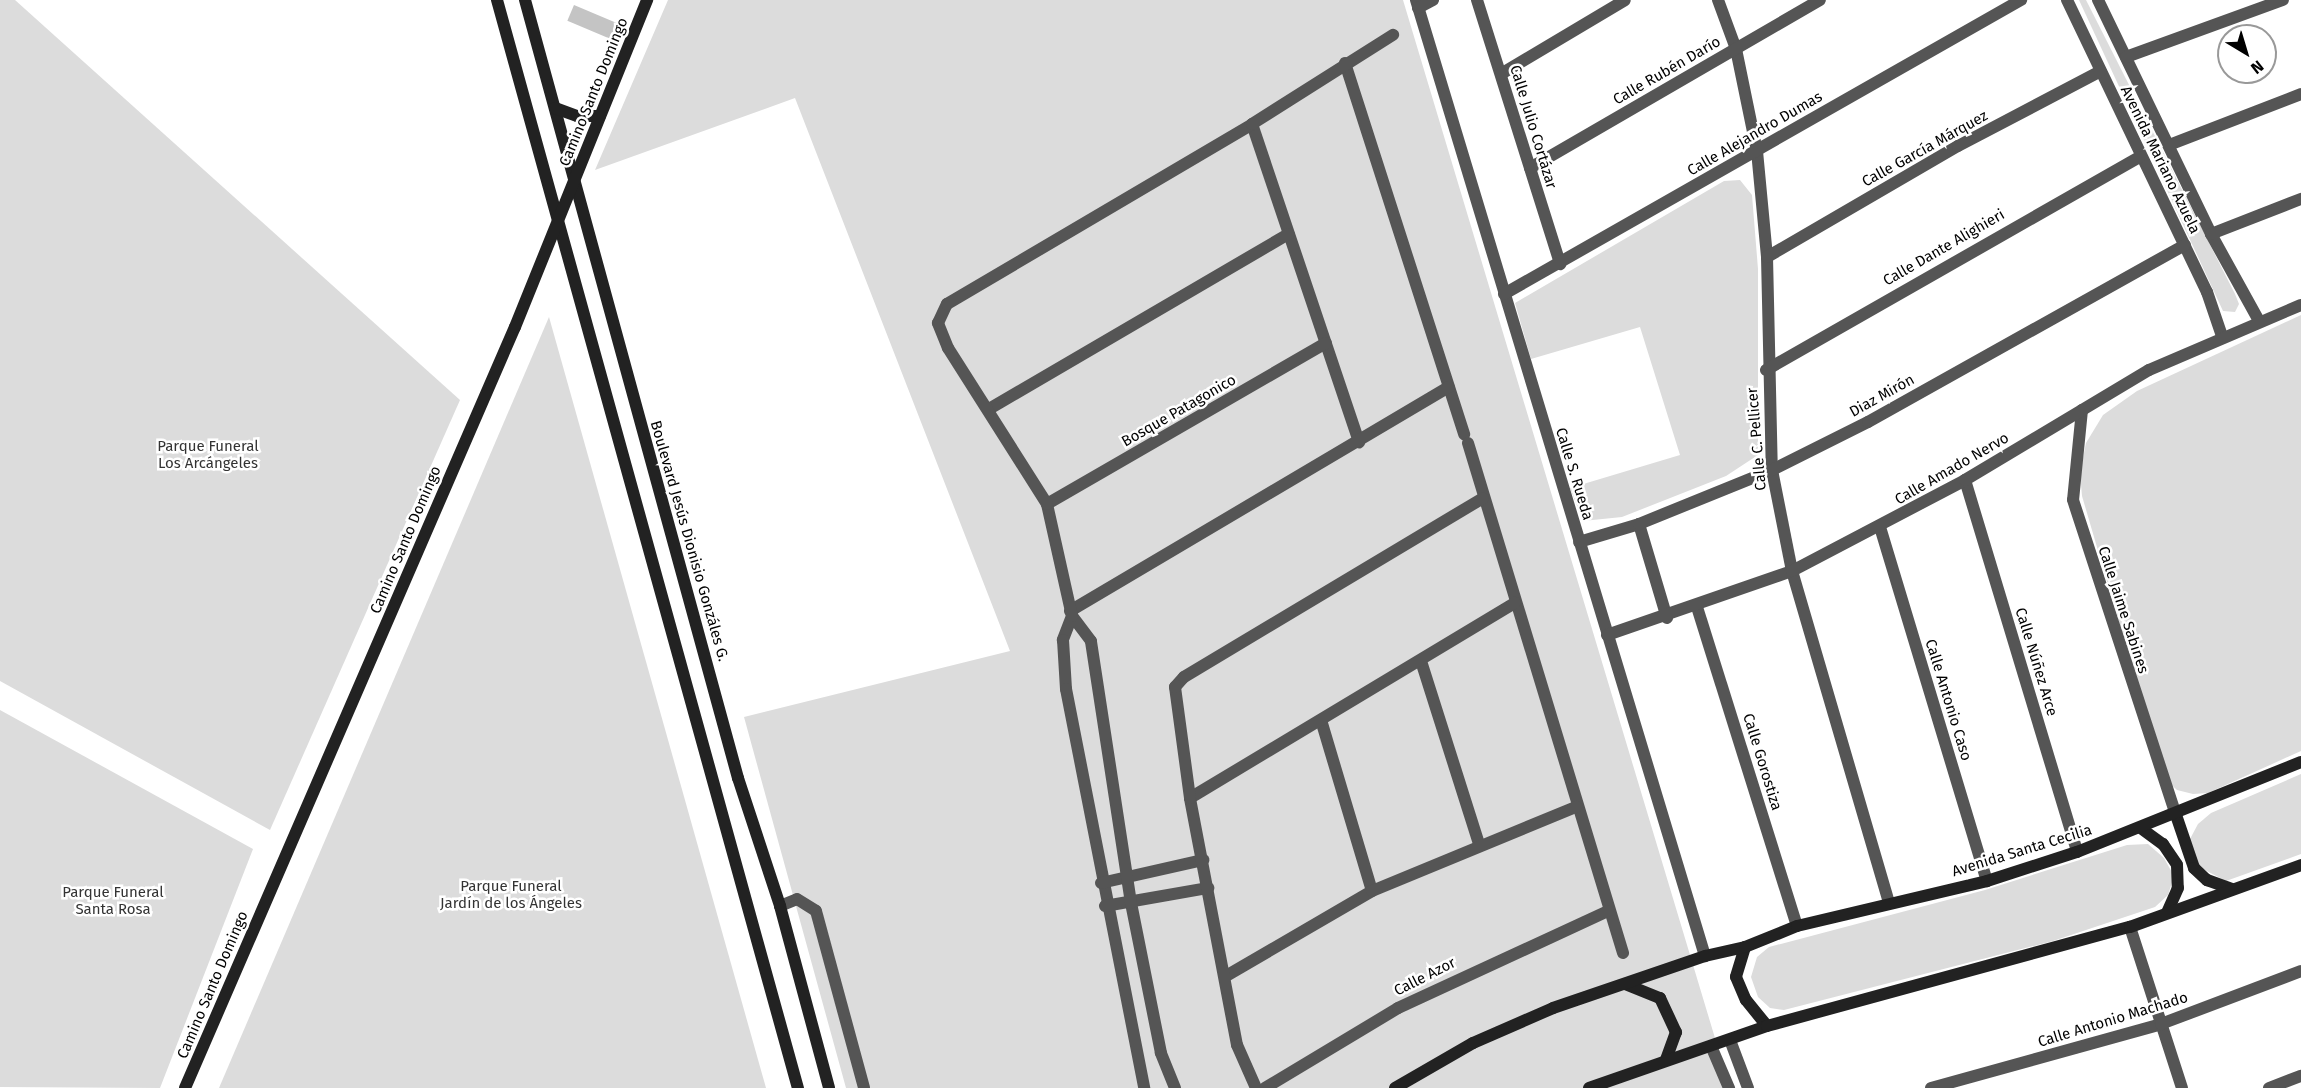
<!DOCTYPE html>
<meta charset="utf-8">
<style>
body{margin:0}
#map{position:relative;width:2301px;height:1088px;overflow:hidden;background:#fff;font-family:"Fira Sans",sans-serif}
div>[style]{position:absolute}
.green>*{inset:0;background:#dcdcdc}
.building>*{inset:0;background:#c4c4c4;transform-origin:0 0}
.street>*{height:12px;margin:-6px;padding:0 6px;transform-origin:6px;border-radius:6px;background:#555}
.secondary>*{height:12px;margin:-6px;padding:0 6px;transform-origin:6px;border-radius:6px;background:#222}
span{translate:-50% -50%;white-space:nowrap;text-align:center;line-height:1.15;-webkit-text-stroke:5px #fff;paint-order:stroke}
.street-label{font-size:15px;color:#000}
.park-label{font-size:15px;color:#333}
.north{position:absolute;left:2217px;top:24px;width:60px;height:60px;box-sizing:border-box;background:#fff;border:2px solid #999;border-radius:50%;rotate:142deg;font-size:16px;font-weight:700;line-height:24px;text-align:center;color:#000}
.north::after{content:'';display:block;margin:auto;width:21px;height:27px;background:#000;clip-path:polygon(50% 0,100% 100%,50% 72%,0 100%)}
</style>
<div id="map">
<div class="green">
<i style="clip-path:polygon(0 0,15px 0,460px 400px,270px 830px,0 681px)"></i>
<i style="clip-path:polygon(668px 0,1403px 0,1730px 1088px,846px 1088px,744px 717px,1010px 651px,795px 98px,595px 170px)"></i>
<i style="clip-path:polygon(2079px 0,2086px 0,2235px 294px,2239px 304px,2235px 312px,2223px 311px)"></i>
<i style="clip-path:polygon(1740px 180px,1752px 195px,1758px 269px,1758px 455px,1726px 476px,1622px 517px,1583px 521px,1570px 488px,1680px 455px,1640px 327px,1531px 359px,1515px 303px,1724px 181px)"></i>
<i style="clip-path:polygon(2301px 315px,2301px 751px,2208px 793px,2193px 794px,2177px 790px,2165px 779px,2082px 496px,2080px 473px,2086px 443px,2103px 415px,2137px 391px)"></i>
<i style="clip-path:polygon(549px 317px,766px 1088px,219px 1088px)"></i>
<i style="clip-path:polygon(0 710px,253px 849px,160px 1088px,0 1087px)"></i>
<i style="clip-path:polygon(2301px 774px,2301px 854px,2226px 881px,2199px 867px,2190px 839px,2198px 824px,2211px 813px)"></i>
<i style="clip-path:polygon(2148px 844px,2164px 858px,2174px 876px,2168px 895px,2155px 907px,2053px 941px,1784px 1010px,1770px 1008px,1758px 997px,1751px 977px,1757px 957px,1769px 947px,1985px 890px,2127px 845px)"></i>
</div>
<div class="building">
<i style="left:574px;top:5px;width:47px;height:17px;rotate:23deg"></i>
</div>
<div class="street">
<i style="left:1416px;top:0;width:999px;rotate:73.18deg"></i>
<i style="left:1477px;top:0;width:277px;rotate:72.5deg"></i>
<i style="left:1718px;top:0;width:52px;rotate:69.8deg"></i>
<i style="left:1736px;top:49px;width:104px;rotate:78.4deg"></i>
<i style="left:1757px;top:151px;width:106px;rotate:84.6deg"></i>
<i style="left:1767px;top:257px;width:213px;rotate:88.7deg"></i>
<i style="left:1772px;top:470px;width:103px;rotate:78.8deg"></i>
<i style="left:1792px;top:571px;width:345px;rotate:73.7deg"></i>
<i style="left:2067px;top:0;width:324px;rotate:64.4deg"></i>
<i style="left:2207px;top:292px;width:46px;rotate:71.2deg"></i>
<i style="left:2098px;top:0;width:260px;rotate:64.2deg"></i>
<i style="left:2211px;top:234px;width:99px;rotate:61.1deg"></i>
<i style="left:1418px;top:8px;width:17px;rotate:-28deg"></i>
<i style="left:2126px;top:57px;width:167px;rotate:-20deg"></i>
<i style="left:1345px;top:63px;width:390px;rotate:72.2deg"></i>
<i style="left:1501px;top:74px;width:144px;rotate:-30.8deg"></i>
<i style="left:1252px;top:124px;width:336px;rotate:71.4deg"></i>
<i style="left:2169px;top:145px;width:142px;rotate:-21.1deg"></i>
<i style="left:1530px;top:168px;width:335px;rotate:-30.1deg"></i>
<i style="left:2211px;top:234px;width:97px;rotate:-21.3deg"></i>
<i style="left:1767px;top:257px;width:221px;rotate:-30.2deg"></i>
<i style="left:1958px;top:146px;width:161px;rotate:-27.7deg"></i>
<i style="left:1504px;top:294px;width:595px;rotate:-29.63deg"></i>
<i style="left:1766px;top:370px;width:430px;rotate:-29.7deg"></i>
<i style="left:989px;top:409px;width:347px;rotate:-30.3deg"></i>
<i style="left:2082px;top:410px;width:90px;rotate:95.7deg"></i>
<i style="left:2073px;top:500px;width:331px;rotate:71.9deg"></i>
<i style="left:1468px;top:443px;width:533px;rotate:73.09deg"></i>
<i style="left:1965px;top:480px;width:388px;rotate:73.2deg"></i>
<i style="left:1047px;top:504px;width:322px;rotate:-30deg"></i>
<i style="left:1639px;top:524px;width:98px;rotate:73.4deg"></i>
<i style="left:1880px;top:527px;width:370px;rotate:73.2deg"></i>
<i style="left:1579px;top:542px;width:63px;rotate:-16.7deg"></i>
<i style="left:1639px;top:524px;width:144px;rotate:-22.1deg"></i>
<i style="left:1772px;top:470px;width:107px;rotate:-26.6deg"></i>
<i style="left:1868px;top:422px;width:363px;rotate:-29.2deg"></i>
<i style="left:1697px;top:607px;width:334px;rotate:72.6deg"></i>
<i style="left:1070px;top:611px;width:440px;rotate:-30.6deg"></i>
<i style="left:1072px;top:616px;width:26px;rotate:111deg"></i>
<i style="left:1063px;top:640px;width:49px;rotate:86.5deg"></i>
<i style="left:1066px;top:689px;width:407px;rotate:78.9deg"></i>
<i style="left:1607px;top:635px;width:196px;rotate:-19.1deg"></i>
<i style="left:1792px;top:571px;width:195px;rotate:-27.7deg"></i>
<i style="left:1965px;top:480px;width:214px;rotate:-30.9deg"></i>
<i style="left:2149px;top:370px;width:165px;rotate:-23.2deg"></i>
<i style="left:1421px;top:661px;width:192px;rotate:72.4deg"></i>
<i style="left:1321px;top:720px;width:178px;rotate:73.4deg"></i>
<i style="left:1190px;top:798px;width:379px;rotate:-31deg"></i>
<i style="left:1101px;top:883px;width:105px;rotate:-12.7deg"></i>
<i style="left:780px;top:906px;width:18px;rotate:-22deg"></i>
<i style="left:797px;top:899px;width:22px;rotate:32deg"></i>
<i style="left:816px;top:911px;width:183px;rotate:74.8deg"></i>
<i style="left:1105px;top:906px;width:105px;rotate:-9.9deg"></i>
<i style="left:2130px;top:927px;width:169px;rotate:72.1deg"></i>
<i style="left:1226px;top:976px;width:169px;rotate:-30.2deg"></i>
<i style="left:1372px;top:891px;width:221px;rotate:-22.4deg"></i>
<i style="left:1730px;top:1040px;width:51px;rotate:69.4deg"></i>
<i style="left:1711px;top:1046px;width:46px;rotate:66.8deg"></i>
<i style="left:1175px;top:1088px;width:38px;rotate:-112deg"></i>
<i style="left:1161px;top:1053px;width:153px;rotate:-101.3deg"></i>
<i style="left:1131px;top:903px;width:265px;rotate:-98.7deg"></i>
<i style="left:1091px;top:641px;width:31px;rotate:-127deg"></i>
<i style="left:1072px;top:616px;width:115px;rotate:-102.6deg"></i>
<i style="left:1047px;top:504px;width:185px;rotate:-122.4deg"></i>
<i style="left:948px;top:348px;width:27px;rotate:-112deg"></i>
<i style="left:938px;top:323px;width:21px;rotate:-65deg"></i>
<i style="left:947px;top:304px;width:354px;rotate:-30.5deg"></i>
<i style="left:1252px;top:124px;width:167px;rotate:-32.3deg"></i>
<i style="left:1256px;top:1088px;width:47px;rotate:-113.8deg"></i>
<i style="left:1237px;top:1045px;width:251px;rotate:-100.8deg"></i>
<i style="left:1190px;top:798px;width:112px;rotate:-97.7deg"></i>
<i style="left:1175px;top:687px;width:13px;rotate:-48deg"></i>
<i style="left:1184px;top:677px;width:348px;rotate:-30.9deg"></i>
<i style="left:1265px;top:1088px;width:155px;rotate:-31deg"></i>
<i style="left:1398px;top:1008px;width:231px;rotate:-24.8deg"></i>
<i style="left:1931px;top:1088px;width:239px;rotate:-15.5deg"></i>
<i style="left:2161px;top:1024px;width:150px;rotate:-20.7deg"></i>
<i style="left:2269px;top:1088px;width:34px;rotate:-21deg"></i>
</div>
<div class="secondary">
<i style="left:497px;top:0;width:1129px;rotate:74.54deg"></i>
<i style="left:525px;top:0;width:807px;rotate:74.69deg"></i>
<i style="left:738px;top:778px;width:135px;rotate:71.8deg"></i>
<i style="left:780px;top:906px;width:188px;rotate:74.9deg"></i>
<i style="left:555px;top:108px;width:23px;rotate:20deg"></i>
<i style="left:577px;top:116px;width:23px"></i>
<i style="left:2176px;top:815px;width:56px;rotate:71.2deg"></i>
<i style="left:2194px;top:868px;width:18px;rotate:43deg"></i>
<i style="left:2207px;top:880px;width:27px;rotate:20deg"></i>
<i style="left:2142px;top:829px;width:26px;rotate:36deg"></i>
<i style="left:2163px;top:844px;width:25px;rotate:56deg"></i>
<i style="left:2177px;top:865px;width:23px;rotate:88deg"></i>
<i style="left:2178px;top:888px;width:27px;rotate:114deg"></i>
<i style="left:1745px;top:947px;width:31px;rotate:107deg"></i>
<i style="left:1736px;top:977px;width:25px;rotate:67deg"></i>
<i style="left:1746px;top:1000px;width:33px;rotate:51deg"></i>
<i style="left:1625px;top:984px;width:38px;rotate:22deg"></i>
<i style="left:1660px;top:998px;width:38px;rotate:65deg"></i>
<i style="left:1676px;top:1032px;width:30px;rotate:110deg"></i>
<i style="left:185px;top:1088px;width:829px;rotate:-66.56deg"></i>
<i style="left:515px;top:327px;width:353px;rotate:-68deg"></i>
<i style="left:1395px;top:1088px;width:90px;rotate:-30deg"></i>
<i style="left:1473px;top:1043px;width:87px;rotate:-23.6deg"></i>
<i style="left:1553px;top:1008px;width:161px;rotate:-18.9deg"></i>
<i style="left:1705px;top:956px;width:41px;rotate:-12.7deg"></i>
<i style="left:1745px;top:947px;width:56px;rotate:-22deg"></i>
<i style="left:1797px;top:926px;width:195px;rotate:-13.3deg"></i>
<i style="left:1987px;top:881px;width:95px;rotate:-17.9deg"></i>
<i style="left:2077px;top:852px;width:241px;rotate:-21.9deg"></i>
<i style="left:1589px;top:1088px;width:188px;rotate:-19.2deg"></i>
<i style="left:1767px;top:1026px;width:376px;rotate:-15.3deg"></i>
<i style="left:2130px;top:927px;width:182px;rotate:-19.9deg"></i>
</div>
<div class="street-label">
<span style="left:1667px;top:71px;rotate:-30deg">Calle Rubén Darío</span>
<span style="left:594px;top:92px;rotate:-68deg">Camino Santo Domingo</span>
<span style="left:1533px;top:127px;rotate:73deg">Calle Julio Cortázar</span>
<span style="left:1755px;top:134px;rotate:-30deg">Calle Alejandro Dumas</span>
<span style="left:1925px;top:149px;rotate:-29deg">Calle García Márquez</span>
<span style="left:2160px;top:160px;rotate:64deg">Avenida Mariano Azuela</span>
<span style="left:1944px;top:248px;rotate:-30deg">Calle Dante Alighieri</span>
<span style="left:1882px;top:396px;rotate:-29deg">Diaz Mirón</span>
<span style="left:1179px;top:411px;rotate:-30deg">Bosque Patagonico</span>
<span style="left:1757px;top:439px;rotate:-95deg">Calle C. Pellicer</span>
<span style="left:1952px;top:469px;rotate:-30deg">Calle Amado Nervo</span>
<span style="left:1574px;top:474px;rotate:73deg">Calle S. Rueda</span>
<span style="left:406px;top:540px;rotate:-67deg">Camino Santo Domingo</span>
<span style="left:689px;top:541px;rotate:74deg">Boulevard Jesús Dionisio Gonzáles G.</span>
<span style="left:2123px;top:610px;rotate:72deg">Calle Jaime Sabines</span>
<span style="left:2036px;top:662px;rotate:73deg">Calle Núñez Arce</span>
<span style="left:1948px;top:700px;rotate:73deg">Calle Antonio Caso</span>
<span style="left:1762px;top:762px;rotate:73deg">Calle Gorostiza</span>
<span style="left:2022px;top:851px;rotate:-17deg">Avenida Santa Cecilia</span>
<span style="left:1425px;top:977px;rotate:-27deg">Calle Azor</span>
<span style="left:213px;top:985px;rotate:-67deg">Camino Santo Domingo</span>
<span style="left:2113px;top:1020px;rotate:-17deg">Calle Antonio Machado</span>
</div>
<div class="park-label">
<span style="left:208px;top:455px">Parque Funeral<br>Los Arcángeles</span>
<span style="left:511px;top:895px">Parque Funeral<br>Jardín de los Ángeles</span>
<span style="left:113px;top:901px">Parque Funeral<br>Santa Rosa</span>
</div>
<div class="north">N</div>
</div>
